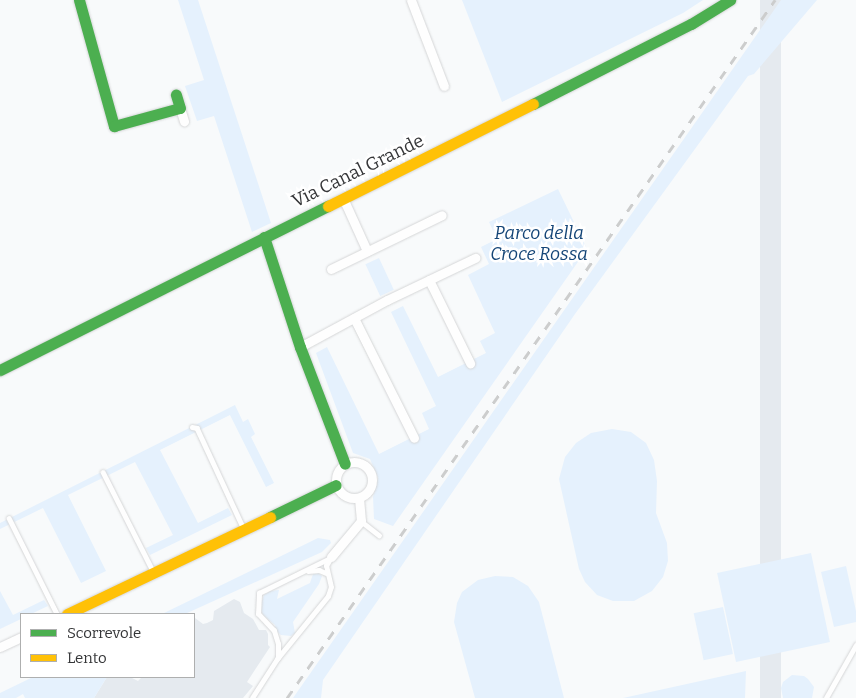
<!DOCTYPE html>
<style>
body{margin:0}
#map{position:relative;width:856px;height:698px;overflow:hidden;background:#f8fafb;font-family:Bitter,serif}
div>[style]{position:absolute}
.built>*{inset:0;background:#e5eaef;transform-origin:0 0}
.green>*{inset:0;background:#e5f1fd;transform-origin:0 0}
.roads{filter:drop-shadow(0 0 1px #d5d6d7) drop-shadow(0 0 1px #d5d6d7)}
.lane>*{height:4.5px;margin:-2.25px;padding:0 2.25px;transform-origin:2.25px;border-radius:2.25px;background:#fefefe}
.street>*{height:9px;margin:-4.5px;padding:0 4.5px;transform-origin:4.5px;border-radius:4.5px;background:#fefefe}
.street>.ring{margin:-4.5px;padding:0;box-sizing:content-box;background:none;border:9px solid #fefefe;border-radius:50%}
.fast>*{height:11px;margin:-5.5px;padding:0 5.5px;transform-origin:5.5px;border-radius:5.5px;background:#4caf50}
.slow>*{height:11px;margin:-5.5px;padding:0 5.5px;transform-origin:5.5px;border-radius:5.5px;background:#ffc107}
.rail>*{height:3px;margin-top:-1.5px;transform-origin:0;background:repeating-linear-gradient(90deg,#cccdcd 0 9px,transparent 0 18px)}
span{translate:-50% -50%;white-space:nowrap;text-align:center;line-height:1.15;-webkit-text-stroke:5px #fff;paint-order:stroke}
.street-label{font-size:18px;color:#353638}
.park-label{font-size:18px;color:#144577;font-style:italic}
.legend{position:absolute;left:20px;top:613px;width:175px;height:65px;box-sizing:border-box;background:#fff;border:1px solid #aeafaf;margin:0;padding:6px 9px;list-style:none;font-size:15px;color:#353638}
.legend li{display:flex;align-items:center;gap:10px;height:25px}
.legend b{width:25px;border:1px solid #aeafaf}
</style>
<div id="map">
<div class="built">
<i style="left:760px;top:0;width:21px;height:852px"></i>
<i style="clip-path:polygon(234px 599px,240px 602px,244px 613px,253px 619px,259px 630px,266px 630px,268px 634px,268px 645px,270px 647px,247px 682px,253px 686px,243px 698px,94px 698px,107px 677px,130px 677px,138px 681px,142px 677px,194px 677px,194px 620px,195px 618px,203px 624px,207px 623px,213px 620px,214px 611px)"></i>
</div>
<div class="green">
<i style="clip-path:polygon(178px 0,198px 0,271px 223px,252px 232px,214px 116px,197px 121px,185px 86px,204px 80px)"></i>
<i style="clip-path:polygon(462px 0,703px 0,683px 13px,502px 102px)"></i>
<i style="clip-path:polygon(781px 0,817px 0,754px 74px,748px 76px,575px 314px,323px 680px,321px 698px,293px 698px)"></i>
<i style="clip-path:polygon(558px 189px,587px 249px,393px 526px,374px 519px,373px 497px,378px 478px,370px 459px,353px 453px,316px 353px,327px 347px,379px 454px,429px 429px,422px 413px,436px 406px,391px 312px,403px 306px,438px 377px,486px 353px,480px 341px,495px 333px,468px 275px,489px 264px,481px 247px,497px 239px,489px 222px)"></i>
<i style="left:379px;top:258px;width:35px;height:15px;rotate:65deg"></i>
<i style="clip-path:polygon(235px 405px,243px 422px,248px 419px,255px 434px,251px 437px,274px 483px,266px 487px,230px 415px,160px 450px,198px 523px,228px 508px,232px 515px,150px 555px,146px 548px,173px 535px,135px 462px,68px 495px,106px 571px,81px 583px,43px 508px,0 529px,0 523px)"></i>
<i style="clip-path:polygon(612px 429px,631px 432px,646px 443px,654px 460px,657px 481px,656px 513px,667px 543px,668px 561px,663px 577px,652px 591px,634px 601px,613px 601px,597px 595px,585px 582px,579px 569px,559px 479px,565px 457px,576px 443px,591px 433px)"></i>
<i style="clip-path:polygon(318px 538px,330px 540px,331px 543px,322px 552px,185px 614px,162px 614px)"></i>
<i style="left:811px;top:553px;width:91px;height:96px;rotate:78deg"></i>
<i style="clip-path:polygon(846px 566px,856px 611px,856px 622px,834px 627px,821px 572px)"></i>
<i style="clip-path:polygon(318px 573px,322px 576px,319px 584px,293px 622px,295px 633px,291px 636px,281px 635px,276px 631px,275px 625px,263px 615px,260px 607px,264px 595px,270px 591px,279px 590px,277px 599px,310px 583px,313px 574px)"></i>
<i style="clip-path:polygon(495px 576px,513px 577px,528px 586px,539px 602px,564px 698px,475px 698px,454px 622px,457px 603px,462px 592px,478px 580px)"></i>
<i style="clip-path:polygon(0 591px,13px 615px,44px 600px,48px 606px,31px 614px,21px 614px,21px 619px,0 629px)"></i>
<i style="left:723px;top:607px;width:48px;height:30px;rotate:78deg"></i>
<i style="clip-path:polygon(746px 671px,745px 698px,623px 698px)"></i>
<i style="clip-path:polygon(792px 675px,804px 676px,808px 679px,814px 687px,812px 698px,783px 698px,781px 688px,783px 682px)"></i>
<i style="clip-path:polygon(33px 677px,107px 677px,94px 698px,25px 698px,23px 694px,16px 698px,0 698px,0 693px)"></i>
</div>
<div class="roads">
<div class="lane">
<i style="left:192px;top:427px;width:5px;rotate:11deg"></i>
<i style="left:197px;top:428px;width:109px;rotate:65.1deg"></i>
<i style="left:103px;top:472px;width:111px;rotate:63.2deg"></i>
<i style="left:9px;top:518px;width:107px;rotate:63.4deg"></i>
<i style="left:361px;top:521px;width:23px;rotate:38deg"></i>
<i style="left:308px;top:571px;width:11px;rotate:-5deg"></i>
<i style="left:319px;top:570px;width:8px;rotate:23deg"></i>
<i style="left:278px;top:658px;width:14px;rotate:-90deg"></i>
<i style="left:278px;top:644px;width:14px;rotate:-107deg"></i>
<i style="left:274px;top:631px;width:23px;rotate:-133deg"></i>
<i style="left:258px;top:614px;width:21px;rotate:-87deg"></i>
<i style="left:259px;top:593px;width:79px;rotate:-26.2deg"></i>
<i style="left:252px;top:698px;width:46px;rotate:-57.3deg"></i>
<i style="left:277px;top:659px;width:81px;rotate:-51deg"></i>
<i style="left:328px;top:596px;width:9px;rotate:-72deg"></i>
<i style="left:331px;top:587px;width:22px;rotate:-103deg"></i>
<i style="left:326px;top:566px;width:10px;rotate:-61deg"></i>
<i style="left:826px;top:698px;width:61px;rotate:-60.5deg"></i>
</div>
<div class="street">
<i style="left:411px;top:0;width:92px;rotate:69deg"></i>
<i style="left:180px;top:108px;width:14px;rotate:73deg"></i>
<i style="left:343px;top:198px;width:58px;rotate:65.6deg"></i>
<i style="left:331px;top:269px;width:123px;rotate:-25.9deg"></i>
<i style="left:429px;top:280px;width:93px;rotate:63.7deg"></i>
<i style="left:354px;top:318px;width:134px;rotate:63.4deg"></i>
<i style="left:300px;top:347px;width:99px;rotate:-28.4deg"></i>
<i style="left:387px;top:300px;width:98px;rotate:-25.5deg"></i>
<i class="ring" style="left:336px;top:462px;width:27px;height:27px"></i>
<i style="left:331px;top:557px;width:47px;rotate:-50.2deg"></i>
<i style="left:361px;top:521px;width:23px;rotate:-95deg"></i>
<i style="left:0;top:647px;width:23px;rotate:-25deg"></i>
</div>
<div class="fast">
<i style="left:79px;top:0;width:131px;rotate:74.5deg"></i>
<i style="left:114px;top:126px;width:68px;rotate:-15.3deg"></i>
<i style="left:180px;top:108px;width:14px;rotate:-107deg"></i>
<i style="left:533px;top:104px;width:177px;rotate:-26.9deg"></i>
<i style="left:691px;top:24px;width:46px;rotate:-31.6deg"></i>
<i style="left:264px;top:237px;width:116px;rotate:71.9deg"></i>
<i style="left:300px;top:347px;width:125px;rotate:69deg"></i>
<i style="left:0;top:370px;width:367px;rotate:-26.6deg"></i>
<i style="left:270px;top:517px;width:73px;rotate:-25.9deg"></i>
</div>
<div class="slow">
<i style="left:328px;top:206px;width:229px;rotate:-26.5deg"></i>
<i style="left:67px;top:614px;width:225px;rotate:-25.5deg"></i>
</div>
</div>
<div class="rail">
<i style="left:287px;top:698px;width:852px;rotate:-55.04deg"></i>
</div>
<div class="street-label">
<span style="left:358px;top:171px;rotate:-26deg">Via Canal Grande</span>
</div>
<div class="park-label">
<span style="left:539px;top:244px">Parco della<br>Croce Rossa</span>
</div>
<ul class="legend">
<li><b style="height:6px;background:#4caf50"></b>Scorrevole</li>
<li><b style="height:6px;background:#ffc107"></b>Lento</li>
</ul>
</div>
